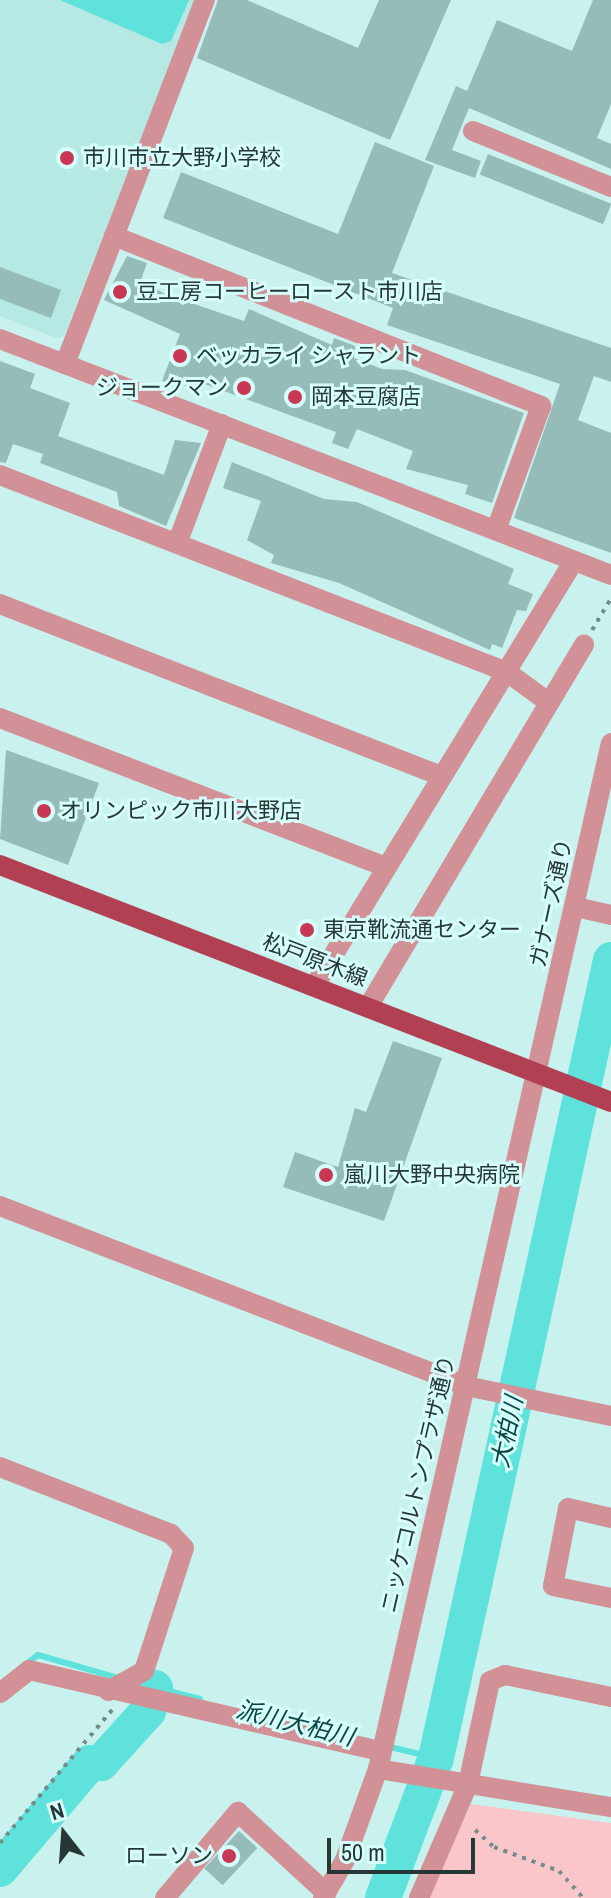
<!DOCTYPE html>
<meta charset="utf-8">
<style>
body{margin:0}
#map{position:relative;width:611px;height:1898px;overflow:hidden;background:#c9f1ee;font-family:"Archivo Narrow","Noto Sans JP",sans-serif}
div>[style]{position:absolute}
.built>*{inset:0;background:#b6e8e4}
.green>*{inset:0;background:#fbc6ca}
.water>*{inset:0;background:#5fe2db}
.stream>*{height:6px;margin:-3px;padding:0 3px;transform-origin:3px;border-radius:3px;background:#5fe2db}
.river>*{height:36px;margin:-18px;padding:0 18px;transform-origin:18px;border-radius:18px;background:#5fe2db}
.building>*{inset:0;background:#95bcb9;transform-origin:0 0}
.path>*{height:4px;margin-top:-2px;transform-origin:0;background:repeating-linear-gradient(90deg,#728d8c 0 4px,transparent 0 10px)}
.minor>*{height:20px;margin:-10px;padding:0 10px;transform-origin:10px;border-radius:10px;background:#d19196}
.major>*{height:20px;margin:-10px;padding:0 10px;transform-origin:10px;border-radius:10px;background:#b24053}
.dots>*{width:22px;height:22px;translate:-50% -50%;box-sizing:border-box;border:4px solid #d6fffc;border-radius:50%}
span{translate:-50% -50%;white-space:nowrap;text-align:center;line-height:1.15;-webkit-text-stroke:6px #d6fffc;paint-order:stroke}
.poi-label{font-size:22px;color:#273736}
.left{translate:0 -50%;text-align:left}
.right{translate:-100% -50%;text-align:right}
.street-label{font-size:22px;color:#273736}
.water-label{font-size:24px;color:#084543;font-style:italic}
.north{position:absolute;left:24px;top:1794px;width:80px;height:80px;-webkit-text-stroke:6px #d6fffc;paint-order:stroke;rotate:343deg;font-size:22px;font-weight:700;line-height:32px;text-align:center;color:#273736}
.north::after{content:'';display:block;margin:auto;width:28px;height:36px;background:#273736;clip-path:polygon(50% 0,100% 100%,50% 72%,0 100%)}
.scale{position:absolute;left:327px;top:1838px;width:148px;height:36px;box-sizing:border-box;border:4px solid #273736;border-top:0;padding-left:10px;font-size:24px;line-height:28px;white-space:nowrap;color:#273736;-webkit-text-stroke:6px #d6fffc;paint-order:stroke}
</style>
<div id="map">
<div class="built">
<i style="clip-path:polygon(0 0,195px 0,64px 336px,56px 338px,0 316px)"></i>
</div>
<div class="green">
<i style="clip-path:polygon(471px 1804px,611px 1823px,611px 1898px,427px 1898px)"></i>
</div>
<div class="water">
<i style="clip-path:polygon(60px 0,189px 0,171px 41px,162px 44px)"></i>
</div>
<div class="stream">
<i style="left:25px;top:1665px;width:16px;rotate:-38deg"></i>
<i style="left:38px;top:1655px;width:84px;rotate:15.9deg"></i>
<i style="left:134px;top:1682px;width:68px;rotate:14.4deg"></i>
<i style="left:386px;top:1746px;width:51px;rotate:13.5deg"></i>
</div>
<div class="river">
<i style="left:0;top:1869px;width:139px;rotate:-49.7deg"></i>
<i style="left:90px;top:1763px;width:11px"></i>
<i style="left:101px;top:1763px;width:70px;rotate:-47.9deg"></i>
<i style="left:148px;top:1711px;width:24px;rotate:-73deg"></i>
<i style="left:383px;top:1898px;width:150px;rotate:-69.3deg"></i>
<i style="left:436px;top:1758px;width:817px;rotate:-77.63deg"></i>
</div>
<div class="building">
<i style="clip-path:polygon(218px 0,247px 0,358px 48px,379px 0,451px 0,390px 140px,197px 58px)"></i>
<i style="clip-path:polygon(593px 0,611px 0,611px 104px,597px 138px,611px 144px,611px 169px,469px 108px,452px 150px,481px 161px,475px 178px,425px 160px,456px 86px,467px 91px,497px 20px,572px 51px)"></i>
<i style="clip-path:polygon(375px 142px,434px 166px,392px 273px,611px 348px,611px 382px,594px 376px,578px 420px,611px 433px,611px 553px,514px 518px,560px 384px,387px 325px,393px 308px,163px 218px,181px 172px,338px 234px)"></i>
<i style="left:488px;top:154px;width:133px;height:22px;rotate:22deg"></i>
<i style="clip-path:polygon(127px 256px,147px 263px,141px 280px,165px 294px,244px 321px,249px 309px,332px 345px,334px 338px,355px 346px,354px 358px,382px 369px,405px 370px,524px 413px,492px 503px,465px 494px,468px 485px,406px 469px,413px 451px,357px 429px,348px 449px,332px 443px,336px 432px,199px 382px,196px 388px,162px 381px,180px 334px,104px 300px)"></i>
<i style="clip-path:polygon(0 267px,61px 290px,51px 318px,0 299px)"></i>
<i style="clip-path:polygon(0 361px,35px 374px,30px 388px,70px 403px,58px 436px,164px 475px,175px 440px,201px 443px,166px 526px,119px 506px,117px 492px,40px 463px,43px 454px,13px 444px,6px 463px,0 462px)"></i>
<i style="clip-path:polygon(232px 462px,324px 499px,357px 502px,514px 569px,508px 584px,533px 594px,526px 611px,517px 610px,502px 648px,492px 644px,490px 650px,339px 583px,271px 563px,274px 555px,247px 540px,261px 501px,223px 488px)"></i>
<i style="clip-path:polygon(6px 750px,99px 783px,68px 865px,0 839px)"></i>
<i style="clip-path:polygon(393px 1041px,442px 1058px,384px 1221px,283px 1187px,295px 1152px,338px 1167px,355px 1108px,366px 1112px)"></i>
<i style="left:239px;top:1831px;width:25px;height:51px;rotate:43deg"></i>
</div>
<div class="path">
<i style="left:592px;top:630px;width:37px;rotate:-59deg"></i>
<i style="left:475px;top:1830px;width:25px;rotate:42deg"></i>
<i style="left:494px;top:1847px;width:69px;rotate:20.3deg"></i>
<i style="left:559px;top:1871px;width:36px;rotate:48deg"></i>
<i style="left:0;top:1843px;width:174px;rotate:-49.9deg"></i>
</div>
<div class="minor">
<i style="left:473px;top:131px;width:149px;rotate:22.1deg"></i>
<i style="left:114px;top:236px;width:460px;rotate:21.7deg"></i>
<i style="left:541px;top:406px;width:132px;rotate:109.9deg"></i>
<i style="left:0;top:339px;width:655px;rotate:21.12deg"></i>
<i style="left:65px;top:364px;width:390px;rotate:-69deg"></i>
<i style="left:0;top:475px;width:544px;rotate:21.23deg"></i>
<i style="left:507px;top:672px;width:51px;rotate:36.2deg"></i>
<i style="left:178px;top:541px;width:125px;rotate:-69.4deg"></i>
<i style="left:0;top:604px;width:474px;rotate:21.3deg"></i>
<i style="left:0;top:718px;width:412px;rotate:21.1deg"></i>
<i style="left:576px;top:907px;width:36px;rotate:13deg"></i>
<i style="left:315px;top:985px;width:497px;rotate:-58.6deg"></i>
<i style="left:368px;top:1007px;width:422px;rotate:-59.2deg"></i>
<i style="left:0;top:1206px;width:500px;rotate:21.1deg"></i>
<i style="left:466px;top:1386px;width:148px;rotate:11.7deg"></i>
<i style="left:0;top:1467px;width:184px;rotate:21.4deg"></i>
<i style="left:171px;top:1534px;width:19px;rotate:47deg"></i>
<i style="left:184px;top:1548px;width:129px;rotate:108deg"></i>
<i style="left:144px;top:1671px;width:41px;rotate:150.9deg"></i>
<i style="left:611px;top:1518px;width:44px;rotate:-166.9deg"></i>
<i style="left:568px;top:1508px;width:79px;rotate:100.9deg"></i>
<i style="left:553px;top:1586px;width:59px;rotate:11.7deg"></i>
<i style="left:0;top:1693px;width:37px;rotate:-38deg"></i>
<i style="left:29px;top:1670px;width:361px;rotate:13deg"></i>
<i style="left:378px;top:1769px;width:236px;rotate:9.3deg"></i>
<i style="left:165px;top:1898px;width:113px;rotate:-49.7deg"></i>
<i style="left:238px;top:1812px;width:120px;rotate:42.6deg"></i>
<i style="left:323px;top:1898px;width:44px;rotate:-59.9deg"></i>
<i style="left:345px;top:1860px;width:97px;rotate:-70.1deg"></i>
<i style="left:378px;top:1769px;width:1052px;rotate:-77.21deg"></i>
<i style="left:419px;top:1898px;width:124px;rotate:-66.7deg"></i>
<i style="left:468px;top:1784px;width:105px;rotate:-77.9deg"></i>
<i style="left:490px;top:1681px;width:16px;rotate:-22deg"></i>
<i style="left:505px;top:1675px;width:108px;rotate:11.7deg"></i>
</div>
<div class="major">
<i style="left:0;top:865px;width:655px;rotate:21.2deg"></i>
</div>
<div class="dots">
<i style="left:67px;top:158px;background:#c83855"></i>
<i style="left:120px;top:292px;background:#c83855"></i>
<i style="left:180px;top:356px;background:#c83855"></i>
<i style="left:244px;top:388px;background:#c83855"></i>
<i style="left:295px;top:397px;background:#c83855"></i>
<i style="left:44px;top:811px;background:#c83855"></i>
<i style="left:307px;top:930px;background:#c83855"></i>
<i style="left:326px;top:1175px;background:#c83855"></i>
<i style="left:229px;top:1856px;background:#c83855"></i>
</div>
<div class="poi-label">
<span class="left" style="left:83px;top:158px">市川市立大野小学校</span>
<span class="left" style="left:136px;top:292px">豆工房コーヒーロースト市川店</span>
<span class="left" style="left:196px;top:356px">ベッカライ シャラント</span>
<span class="right" style="left:228px;top:388px">ジョークマン</span>
<span class="left" style="left:311px;top:397px">岡本豆腐店</span>
<span class="left" style="left:60px;top:811px">オリンピック市川大野店</span>
<span class="left" style="left:323px;top:930px">東京靴流通センター</span>
<span class="left" style="left:344px;top:1175px">嵐川大野中央病院</span>
<span class="right" style="left:213px;top:1856px">ローソン</span>
</div>
<div class="street-label">
<span style="left:551px;top:903px;rotate:-78deg">ガナーズ通り</span>
<span style="left:315px;top:960px;rotate:21deg">松戸原木線</span>
<span style="left:418px;top:1484px;rotate:-77deg">ニッケコルトンプラザ通り</span>
</div>
<div class="water-label">
<span style="left:507px;top:1432px;rotate:-78deg">大柏川</span>
<span style="left:295px;top:1723px;rotate:14deg">派川大柏川</span>
</div>
<div class="north">N</div>
<div class="scale">50 m</div>
</div>
